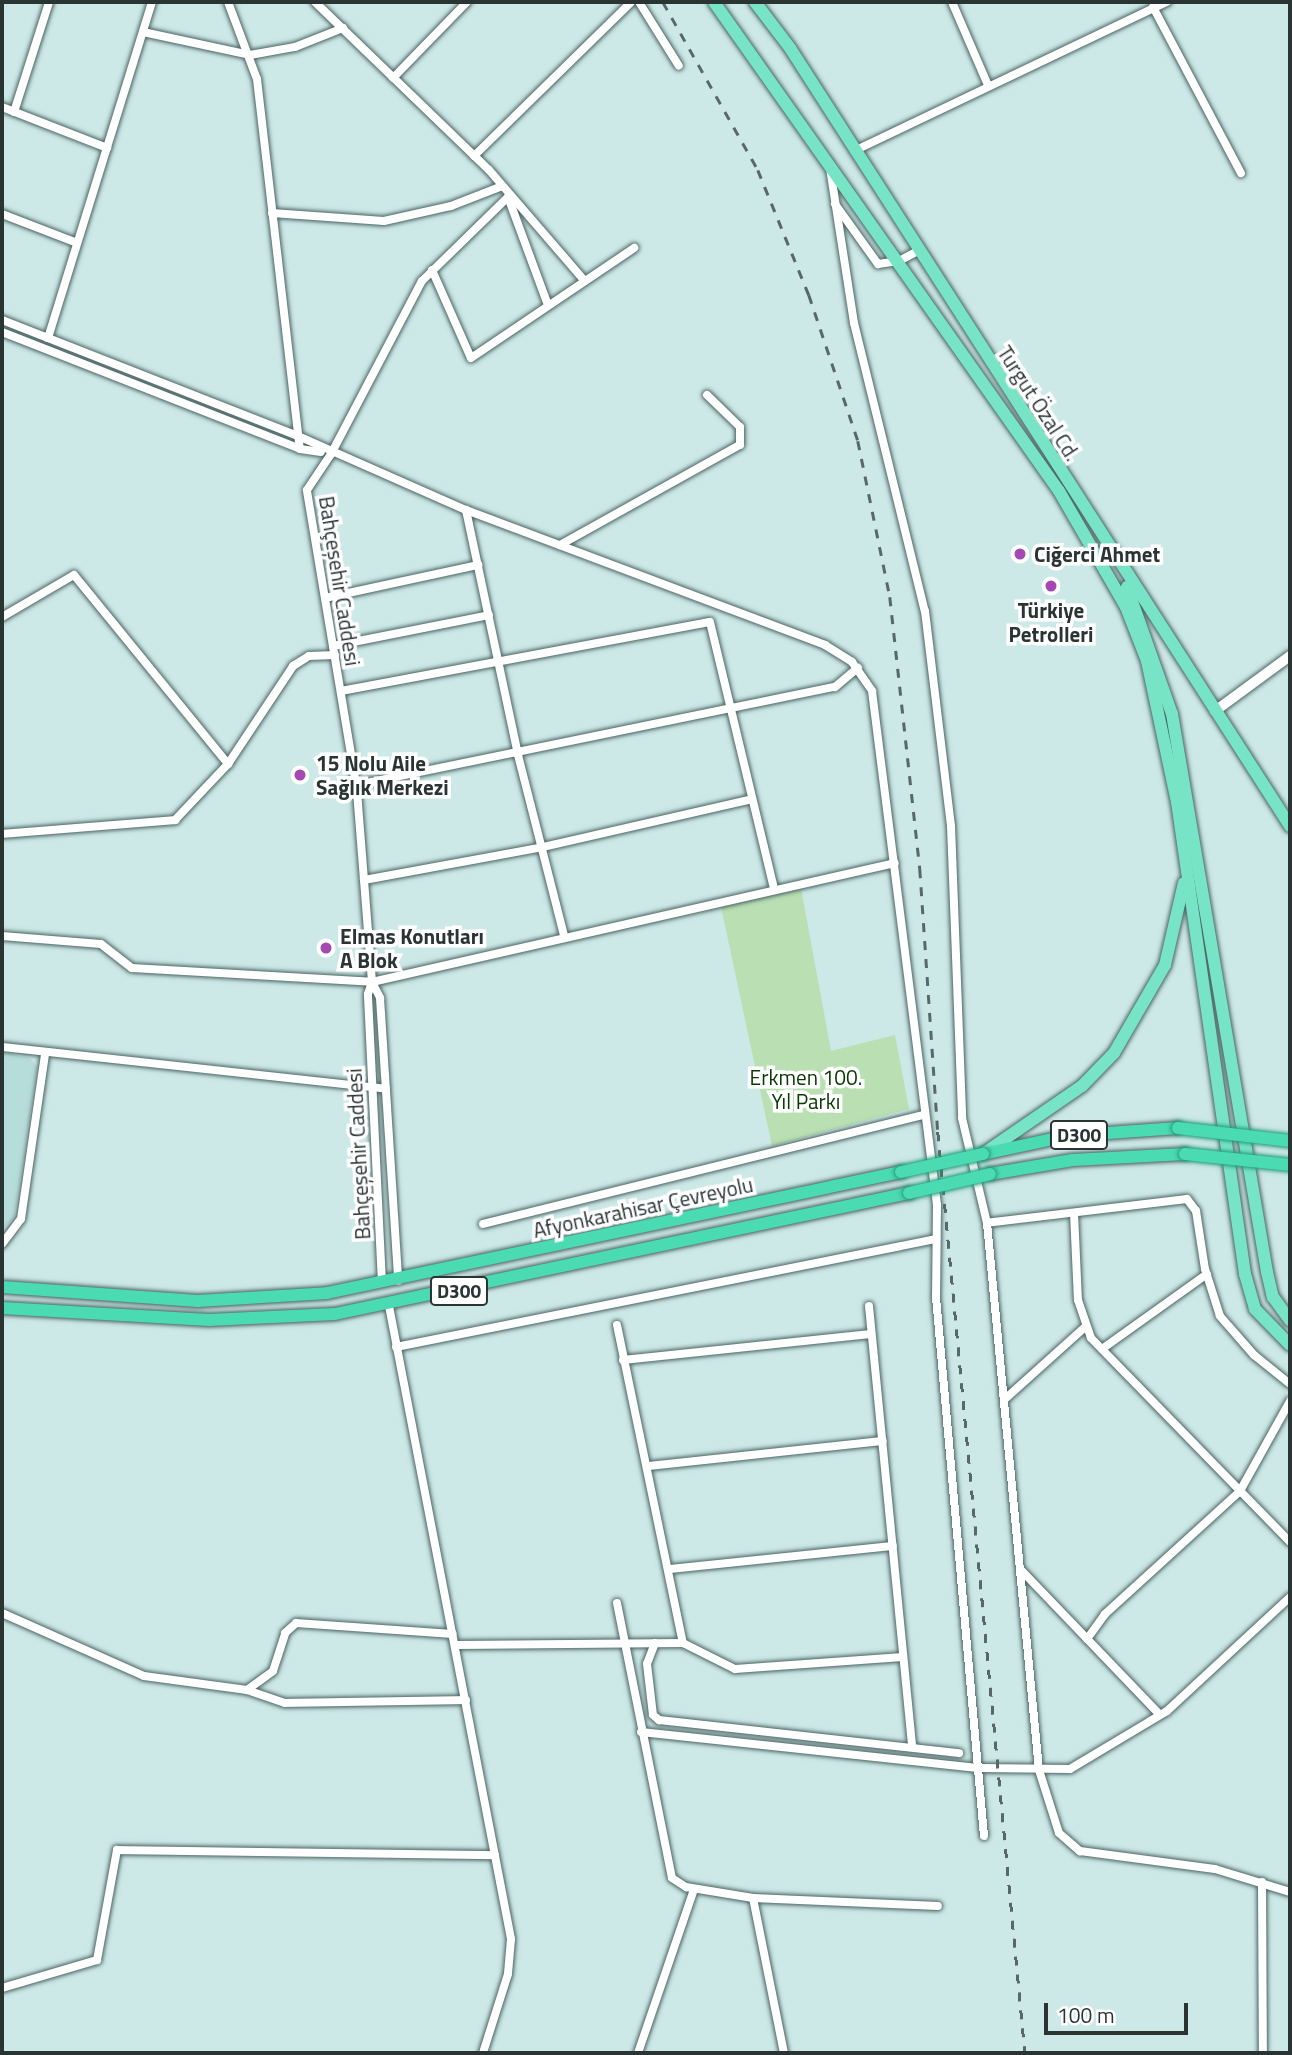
<!DOCTYPE html>
<meta charset="utf-8">
<style>
body{margin:0}
#map{position:relative;width:1292px;height:2055px;overflow:hidden;background:#cce8e7;font-family:"Titillium Web",sans-serif}
div>[style]{position:absolute}
.built>*{inset:0;background:#b7dddb}
.green>*{inset:0;background:#b9dfb3}
.roads{filter:drop-shadow(0 0 2px #4b6463) drop-shadow(0 0 2px #4b6463)}
.minor>*{height:8px;margin:-4px;padding:0 4px;transform-origin:4px;border-radius:4px;background:#fff}
.tertiary>*{height:10px;margin:-5px;padding:0 5px;transform-origin:5px;border-radius:5px;background:#fff}
.primary>*{height:12px;margin:-6px;padding:0 6px;transform-origin:6px;border-radius:6px;background:#77e4c5}
.trunk>*{height:12px;margin:-6px;padding:0 6px;transform-origin:6px;border-radius:6px;background:#4adbb2}
.rail>*{height:2.5px;margin-top:-1.25px;transform-origin:0;background:repeating-linear-gradient(90deg,#586867 0 9px,transparent 0 18px)}
.bridges{filter:drop-shadow(0 0 2px #219b79) drop-shadow(0 0 2px #219b79)}
.trunk-bridge>*{height:12px;margin:-6px;padding:0 6px;transform-origin:6px;border-radius:6px;background:#4adbb2}
.dots>*{width:19px;height:19px;translate:-50% -50%;box-sizing:border-box;border:4px solid #fff;border-radius:50%}
span{translate:-50% -50%;white-space:nowrap;text-align:center;line-height:1.15;-webkit-text-stroke:7px #fff;paint-order:stroke}
.shield-label span{padding:2px 5px;background:#fff;border:2px solid;border-radius:5px;-webkit-text-stroke-width:0}
.shield-label{font-size:19px;color:#293433;font-weight:700}
.street-label{font-size:21px;color:#293433}
.poi-label{font-size:21px;color:#293433;font-weight:700}
.left{translate:0 -50%;text-align:left}
.park-label{font-size:21px;color:#073900}
.frame{position:absolute;inset:0;border:4px solid #293433;pointer-events:none}
.scale{position:absolute;left:1044px;top:2003px;width:144px;height:32px;box-sizing:border-box;border:4px solid #293433;border-top:0;padding-left:9px;font-size:21px;line-height:24px;white-space:nowrap;color:#293433;-webkit-text-stroke:5px #fff;paint-order:stroke}
</style>
<div id="map">
<div class="built">
<i style="clip-path:polygon(2px 1052px,30px 1058px,37px 1067px,14px 1218px,2px 1229px)"></i>
</div>
<div class="green">
<i style="clip-path:polygon(800px 883px,831px 1051px,895px 1035px,909px 1109px,772px 1146px,720px 902px)"></i>
</div>
<div class="roads">
<div class="minor">
<i style="left:228px;top:2px;width:82px;rotate:69.4deg"></i>
<i style="left:257px;top:79px;width:372px;rotate:83.4deg"></i>
<i style="left:315px;top:2px;width:242px;rotate:44deg"></i>
<i style="left:489px;top:170px;width:145px;rotate:49.2deg"></i>
<i style="left:639px;top:2px;width:75px;rotate:58deg"></i>
<i style="left:952px;top:2px;width:90px;rotate:66.6deg"></i>
<i style="left:1153px;top:7px;width:188px;rotate:62.1deg"></i>
<i style="left:143px;top:32px;width:109px;rotate:12.1deg"></i>
<i style="left:250px;top:55px;width:46px;rotate:-10.1deg"></i>
<i style="left:295px;top:47px;width:52px;rotate:-21.6deg"></i>
<i style="left:393px;top:78px;width:106px;rotate:-45.8deg"></i>
<i style="left:2px;top:107px;width:113px;rotate:21.3deg"></i>
<i style="left:14px;top:112px;width:115px;rotate:-72.3deg"></i>
<i style="left:854px;top:151px;width:347px;rotate:-25.5deg"></i>
<i style="left:474px;top:156px;width:220px;rotate:-44.4deg"></i>
<i style="left:830px;top:168px;width:157px;rotate:81.2deg"></i>
<i style="left:854px;top:323px;width:297px;rotate:76.2deg"></i>
<i style="left:925px;top:611px;width:217px;rotate:83.1deg"></i>
<i style="left:951px;top:826px;width:292px;rotate:87.8deg"></i>
<i style="left:962px;top:1118px;width:108px;rotate:76.6deg"></i>
<i style="left:835px;top:204px;width:74px;rotate:54.4deg"></i>
<i style="left:878px;top:264px;width:21px;rotate:-8deg"></i>
<i style="left:899px;top:261px;width:21px;rotate:-28deg"></i>
<i style="left:272px;top:213px;width:112px;rotate:4.1deg"></i>
<i style="left:384px;top:221px;width:69px;rotate:-12.6deg"></i>
<i style="left:451px;top:206px;width:53px;rotate:-21.2deg"></i>
<i style="left:2px;top:214px;width:80px;rotate:21.1deg"></i>
<i style="left:432px;top:270px;width:96px;rotate:66.1deg"></i>
<i style="left:471px;top:358px;width:197px;rotate:-34deg"></i>
<i style="left:2px;top:320px;width:318px;rotate:21.4deg"></i>
<i style="left:298px;top:436px;width:184px;rotate:23.8deg"></i>
<i style="left:466px;top:510px;width:250px;rotate:78deg"></i>
<i style="left:518px;top:755px;width:187px;rotate:75.7deg"></i>
<i style="left:2px;top:332px;width:320px;rotate:21.4deg"></i>
<i style="left:300px;top:449px;width:21px;rotate:8deg"></i>
<i style="left:48px;top:338px;width:352px;rotate:-72.8deg"></i>
<i style="left:466px;top:510px;width:384px;rotate:20.6deg"></i>
<i style="left:825px;top:645px;width:32px;rotate:32deg"></i>
<i style="left:852px;top:662px;width:35px;rotate:55deg"></i>
<i style="left:872px;top:691px;width:518px;rotate:82.79deg"></i>
<i style="left:937px;top:1205px;width:92px;rotate:90.6deg"></i>
<i style="left:936px;top:1297px;width:541px;rotate:84.91deg"></i>
<i style="left:560px;top:545px;width:206px;rotate:-29.1deg"></i>
<i style="left:740px;top:445px;width:18px;rotate:-90deg"></i>
<i style="left:740px;top:427px;width:46px;rotate:-135.9deg"></i>
<i style="left:325px;top:598px;width:157px;rotate:-12.2deg"></i>
<i style="left:2px;top:617px;width:83px;rotate:-30.3deg"></i>
<i style="left:74px;top:575px;width:244px;rotate:50.8deg"></i>
<i style="left:333px;top:646px;width:159px;rotate:-11.2deg"></i>
<i style="left:341px;top:691px;width:375px;rotate:-10.6deg"></i>
<i style="left:710px;top:622px;width:275px;rotate:76.5deg"></i>
<i style="left:356px;top:785px;width:489px;rotate:-11.6deg"></i>
<i style="left:835px;top:687px;width:30px;rotate:-40deg"></i>
<i style="left:2px;top:834px;width:174px;rotate:-4.6deg"></i>
<i style="left:175px;top:820px;width:77px;rotate:-46.6deg"></i>
<i style="left:228px;top:764px;width:118px;rotate:-56.4deg"></i>
<i style="left:293px;top:666px;width:19px;rotate:-32deg"></i>
<i style="left:309px;top:656px;width:26px;rotate:-2deg"></i>
<i style="left:364px;top:880px;width:182px;rotate:-10.4deg"></i>
<i style="left:543px;top:847px;width:214px;rotate:-12.9deg"></i>
<i style="left:2px;top:936px;width:99px;rotate:4.6deg"></i>
<i style="left:101px;top:944px;width:39px;rotate:38deg"></i>
<i style="left:132px;top:968px;width:240px;rotate:3.3deg"></i>
<i style="left:372px;top:982px;width:536px;rotate:-12.82deg"></i>
<i style="left:372px;top:982px;width:18px;rotate:63deg"></i>
<i style="left:380px;top:998px;width:283px;rotate:86.3deg"></i>
<i style="left:2px;top:1047px;width:386px;rotate:6.2deg"></i>
<i style="left:1074px;top:1213px;width:87px;rotate:87.4deg"></i>
<i style="left:1078px;top:1300px;width:40px;rotate:71.1deg"></i>
<i style="left:1091px;top:1338px;width:285px;rotate:45.7deg"></i>
<i style="left:483px;top:1224px;width:455px;rotate:-13.9deg"></i>
<i style="left:2px;top:1244px;width:31px;rotate:-53deg"></i>
<i style="left:21px;top:1219px;width:167px;rotate:-81.7deg"></i>
<i style="left:382px;top:1283px;width:289px;rotate:-92.8deg"></i>
<i style="left:368px;top:994px;width:13px;rotate:-72deg"></i>
<i style="left:372px;top:982px;width:193px;rotate:-94.5deg"></i>
<i style="left:357px;top:790px;width:304px;rotate:-99.5deg"></i>
<i style="left:307px;top:490px;width:43px;rotate:-56.3deg"></i>
<i style="left:331px;top:454px;width:195px;rotate:-62.3deg"></i>
<i style="left:422px;top:281px;width:120px;rotate:-44.3deg"></i>
<i style="left:508px;top:197px;width:115px;rotate:69.7deg"></i>
<i style="left:389px;top:1306px;width:645px;rotate:79.09deg"></i>
<i style="left:511px;top:1939px;width:35px;rotate:95deg"></i>
<i style="left:508px;top:1974px;width:83px;rotate:107.6deg"></i>
<i style="left:869px;top:1306px;width:443px;rotate:84.4deg"></i>
<i style="left:617px;top:1325px;width:325px;rotate:78.3deg"></i>
<i style="left:396px;top:1347px;width:551px;rotate:-11.31deg"></i>
<i style="left:1102px;top:1349px;width:129px;rotate:-35.5deg"></i>
<i style="left:623px;top:1360px;width:249px;rotate:-6deg"></i>
<i style="left:1290px;top:1384px;width:46px;rotate:-141.1deg"></i>
<i style="left:1254px;top:1355px;width:52px;rotate:-131.1deg"></i>
<i style="left:1220px;top:1316px;width:49px;rotate:-107.7deg"></i>
<i style="left:1205px;top:1269px;width:59px;rotate:-98.8deg"></i>
<i style="left:1196px;top:1211px;width:15px;rotate:-127deg"></i>
<i style="left:1187px;top:1199px;width:201px;rotate:173.2deg"></i>
<i style="left:987px;top:1223px;width:549px;rotate:84.57deg"></i>
<i style="left:1039px;top:1770px;width:66px;rotate:72.4deg"></i>
<i style="left:1059px;top:1833px;width:28px;rotate:41deg"></i>
<i style="left:1080px;top:1851px;width:136px;rotate:7.6deg"></i>
<i style="left:1215px;top:1869px;width:78px;rotate:17deg"></i>
<i style="left:1006px;top:1398px;width:106px;rotate:-41.9deg"></i>
<i style="left:648px;top:1466px;width:236px;rotate:-6.1deg"></i>
<i style="left:669px;top:1569px;width:225px;rotate:-5.9deg"></i>
<i style="left:1022px;top:1571px;width:199px;rotate:46.2deg"></i>
<i style="left:617px;top:1603px;width:280px;rotate:78.7deg"></i>
<i style="left:672px;top:1878px;width:17px;rotate:33deg"></i>
<i style="left:686px;top:1887px;width:68px;rotate:9.3deg"></i>
<i style="left:753px;top:1898px;width:185px;rotate:2.5deg"></i>
<i style="left:2px;top:1613px;width:155px;rotate:23.9deg"></i>
<i style="left:144px;top:1676px;width:104px;rotate:7.7deg"></i>
<i style="left:247px;top:1690px;width:32px;rotate:-36deg"></i>
<i style="left:273px;top:1671px;width:40px;rotate:-72deg"></i>
<i style="left:285px;top:1633px;width:15px;rotate:-42deg"></i>
<i style="left:296px;top:1623px;width:157px;rotate:4deg"></i>
<i style="left:1087px;top:1639px;width:31px;rotate:-54deg"></i>
<i style="left:1105px;top:1614px;width:183px;rotate:-42.3deg"></i>
<i style="left:1240px;top:1491px;width:103px;rotate:-60.9deg"></i>
<i style="left:655px;top:1643px;width:22px;rotate:111deg"></i>
<i style="left:647px;top:1664px;width:51px;rotate:83.3deg"></i>
<i style="left:653px;top:1715px;width:8px;rotate:40deg"></i>
<i style="left:659px;top:1720px;width:302px;rotate:6.3deg"></i>
<i style="left:456px;top:1645px;width:227px;rotate:-0.5deg"></i>
<i style="left:683px;top:1643px;width:58px;rotate:26.6deg"></i>
<i style="left:735px;top:1669px;width:168px;rotate:-4.1deg"></i>
<i style="left:247px;top:1690px;width:40px;rotate:18.9deg"></i>
<i style="left:285px;top:1703px;width:181px;rotate:-0.9deg"></i>
<i style="left:641px;top:1732px;width:341px;rotate:6.1deg"></i>
<i style="left:980px;top:1768px;width:90px;rotate:0.6deg"></i>
<i style="left:1070px;top:1769px;width:113px;rotate:-30.9deg"></i>
<i style="left:1167px;top:1711px;width:168px;rotate:-42.8deg"></i>
<i style="left:1262px;top:1882px;width:171px;rotate:89.7deg"></i>
<i style="left:753px;top:1898px;width:158px;rotate:78.7deg"></i>
<i style="left:2px;top:1988px;width:99px;rotate:-16.4deg"></i>
<i style="left:97px;top:1960px;width:112px;rotate:-79.7deg"></i>
<i style="left:117px;top:1850px;width:378px;rotate:0.8deg"></i>
<i style="left:638px;top:2053px;width:173px;rotate:-71.1deg"></i>
</div>
<div class="tertiary">
<i style="left:1215px;top:711px;width:93px;rotate:-36.3deg"></i>
</div>
<div class="primary">
<i style="left:714px;top:2px;width:598px;rotate:54.8deg"></i>
<i style="left:1059px;top:491px;width:134px;rotate:60deg"></i>
<i style="left:1126px;top:607px;width:58px;rotate:68.7deg"></i>
<i style="left:1147px;top:661px;width:144px;rotate:78deg"></i>
<i style="left:1177px;top:802px;width:477px;rotate:81.8deg"></i>
<i style="left:1245px;top:1274px;width:36px;rotate:74deg"></i>
<i style="left:1255px;top:1309px;width:50px;rotate:45.8deg"></i>
<i style="left:755px;top:2px;width:58px;rotate:52.7deg"></i>
<i style="left:790px;top:48px;width:925px;rotate:57.27deg"></i>
<i style="left:1127px;top:587px;width:135px;rotate:70.5deg"></i>
<i style="left:1172px;top:714px;width:566px;rotate:80.34deg"></i>
<i style="left:1267px;top:1272px;width:26px;rotate:77deg"></i>
<i style="left:1273px;top:1297px;width:29px;rotate:54deg"></i>
<i style="left:983px;top:1154px;width:120px;rotate:-34.5deg"></i>
<i style="left:1082px;top:1086px;width:46px;rotate:-45.9deg"></i>
<i style="left:1114px;top:1053px;width:102px;rotate:-59.9deg"></i>
<i style="left:1165px;top:965px;width:84px;rotate:-77deg"></i>
</div>
<div class="trunk">
<i style="left:983px;top:1154px;width:85px;rotate:-12.2deg"></i>
<i style="left:1066px;top:1136px;width:112px;rotate:-4.1deg"></i>
<i style="left:990px;top:1174px;width:84px;rotate:-9.6deg"></i>
<i style="left:1073px;top:1160px;width:112px;rotate:-3.1deg"></i>
<i style="left:2px;top:1287px;width:196px;rotate:4.1deg"></i>
<i style="left:198px;top:1301px;width:129px;rotate:-3.5deg"></i>
<i style="left:327px;top:1293px;width:587px;rotate:-11.9deg"></i>
<i style="left:2px;top:1308px;width:207px;rotate:3.3deg"></i>
<i style="left:209px;top:1320px;width:126px;rotate:-2.7deg"></i>
<i style="left:335px;top:1314px;width:587px;rotate:-11.9deg"></i>
</div>
</div>
<div class="rail">
<i style="left:663px;top:2px;width:193px;rotate:60.5deg"></i>
<i style="left:758px;top:170px;width:135px;rotate:67.8deg"></i>
<i style="left:809px;top:295px;width:154px;rotate:71.4deg"></i>
<i style="left:858px;top:441px;width:159px;rotate:78.4deg"></i>
<i style="left:890px;top:597px;width:274px;rotate:83.7deg"></i>
<i style="left:920px;top:869px;width:264px;rotate:86.1deg"></i>
<i style="left:938px;top:1132px;width:925px;rotate:84.6deg"></i>
</div>
<div class="bridges">
<div class="trunk-bridge">
<i style="left:1178px;top:1128px;width:113px;rotate:6.6deg"></i>
<i style="left:1185px;top:1154px;width:106px;rotate:6deg"></i>
<i style="left:901px;top:1172px;width:84px;rotate:-12.4deg"></i>
<i style="left:909px;top:1193px;width:83px;rotate:-13.2deg"></i>
</div>
</div>
<div class="dots">
<i style="left:1020px;top:554px;background:#a548b1"></i>
<i style="left:1051px;top:586px;background:#a548b1"></i>
<i style="left:300px;top:775px;background:#a548b1"></i>
<i style="left:326px;top:948px;background:#a548b1"></i>
</div>
<div class="shield-label">
<span style="left:1079px;top:1135px">D300</span>
<span style="left:459px;top:1291px">D300</span>
</div>
<div class="street-label">
<span style="left:1039px;top:403px;rotate:57deg">Turgut Özal Cd.</span>
<span style="left:340px;top:581px;rotate:81deg">Bahçeşehir Caddesi</span>
<span style="left:358px;top:1154px;rotate:-93deg">Bahçeşehir Caddesi</span>
<span style="left:643px;top:1207px;rotate:-12deg">Afyonkarahisar Çevreyolu</span>
</div>
<div class="poi-label">
<span class="left" style="left:1034px;top:554px">Ciğerci Ahmet</span>
<span style="left:1051px;top:622px">Türkiye<br>Petrolleri</span>
<span class="left" style="left:316px;top:775px">15 Nolu Aile<br>Sağlık Merkezi</span>
<span class="left" style="left:340px;top:948px">Elmas Konutları<br>A Blok</span>
</div>
<div class="park-label">
<span style="left:806px;top:1089px">Erkmen 100.<br>Yıl Parkı</span>
</div>
<div class="frame"></div>
<div class="scale">100 m</div>
</div>
